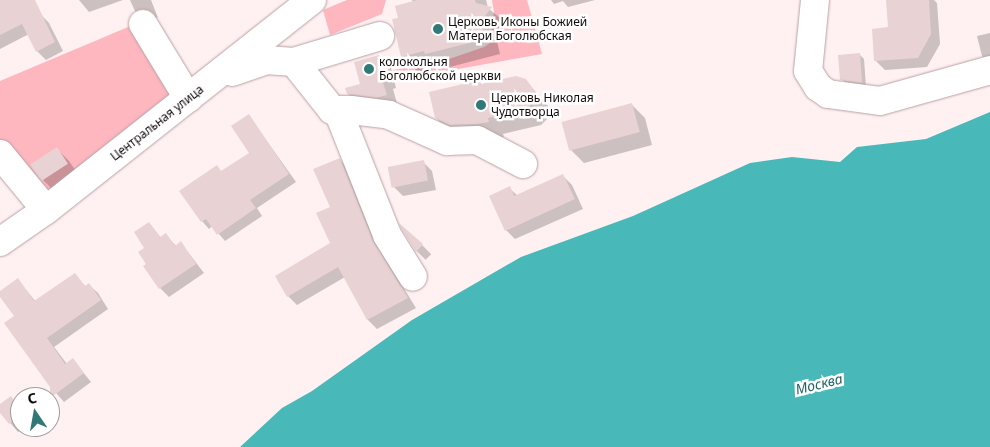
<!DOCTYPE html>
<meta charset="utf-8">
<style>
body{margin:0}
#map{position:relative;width:990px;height:447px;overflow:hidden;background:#fff0f2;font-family:"Noto Sans",sans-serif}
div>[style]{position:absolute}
.green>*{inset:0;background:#feb6bf}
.water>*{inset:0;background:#48b9b8}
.shadow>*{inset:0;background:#0003;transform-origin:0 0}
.building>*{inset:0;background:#e9d2d4;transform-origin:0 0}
.roads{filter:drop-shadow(0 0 1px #b8a2a4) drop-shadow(0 0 1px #b8a2a4)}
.minor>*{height:28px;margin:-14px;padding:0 14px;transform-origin:14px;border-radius:14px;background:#fff}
.dots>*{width:14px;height:14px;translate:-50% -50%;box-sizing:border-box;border:2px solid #fff;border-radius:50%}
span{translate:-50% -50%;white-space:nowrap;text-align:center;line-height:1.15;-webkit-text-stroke:5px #fff;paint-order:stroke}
.poi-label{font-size:12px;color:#110a0b}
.left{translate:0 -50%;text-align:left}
.street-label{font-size:12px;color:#110a0b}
.water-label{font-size:14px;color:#246161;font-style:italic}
.north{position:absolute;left:10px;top:387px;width:50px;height:50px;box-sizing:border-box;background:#fff;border:1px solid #a09d9d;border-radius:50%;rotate:348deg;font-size:14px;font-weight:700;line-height:20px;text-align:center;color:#110a0b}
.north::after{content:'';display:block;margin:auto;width:18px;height:22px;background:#307978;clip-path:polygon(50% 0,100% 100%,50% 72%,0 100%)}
</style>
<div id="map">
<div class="green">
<i style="clip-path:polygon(347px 0,386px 0,382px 14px,330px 35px,323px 10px)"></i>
<i style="clip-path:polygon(492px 0,527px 0,542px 54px,390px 81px,389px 71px,452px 58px,484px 47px,490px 43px,494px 12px)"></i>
<i style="clip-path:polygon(140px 22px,184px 92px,55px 191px,46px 189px,0 140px,0 81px)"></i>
</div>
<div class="water">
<i style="clip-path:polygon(990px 112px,990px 447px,240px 447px,282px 408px,312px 391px,412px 320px,521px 257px,633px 216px,750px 163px,792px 157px,840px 162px,857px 147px,926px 139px)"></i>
</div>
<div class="shadow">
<i style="clip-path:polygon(3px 0,27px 0,49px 23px,63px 51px,46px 60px,37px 51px,29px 34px,0 49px,0 1px)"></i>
<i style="clip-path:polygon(79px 0,123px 0,89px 12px)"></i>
<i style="clip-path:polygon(130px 0,151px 0,158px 18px,151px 16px,143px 19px,135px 11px)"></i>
<i style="clip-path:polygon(412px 0,486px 0,488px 8px,507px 24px,496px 37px,500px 54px,442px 69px,439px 67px,418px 72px,402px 57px,399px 18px,413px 2px)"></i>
<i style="clip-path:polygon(551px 0,595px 0,568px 7px,563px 1px,554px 4px)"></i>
<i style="clip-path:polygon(887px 0,934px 0,937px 3px,940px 44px,927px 67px,885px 70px,876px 61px,889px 29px)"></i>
<i style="clip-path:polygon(990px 33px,990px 64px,982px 56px,977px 36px)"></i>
<i style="clip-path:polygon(859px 54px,864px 59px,866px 87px,846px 84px,842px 79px)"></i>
<i style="clip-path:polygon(379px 56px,391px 68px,396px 88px,393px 89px,398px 107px,361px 106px,348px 94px,361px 85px)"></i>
<i style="clip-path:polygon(525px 80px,549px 107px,547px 119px,541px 125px,503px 134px,504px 137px,493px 140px,452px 134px,436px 118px,479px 81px,482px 85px)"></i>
<i style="clip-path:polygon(632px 105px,645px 118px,652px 145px,584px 163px,571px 150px)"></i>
<i style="clip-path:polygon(249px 116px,296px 182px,257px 208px,262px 216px,225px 241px,212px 226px,209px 229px,202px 221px,217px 167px,222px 172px,251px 153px)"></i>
<i style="clip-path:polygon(57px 149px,69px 161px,80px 177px,56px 193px,43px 180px)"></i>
<i style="clip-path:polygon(339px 159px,348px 168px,381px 251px,416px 308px,377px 329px,368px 320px,345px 277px,297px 305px,288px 296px,331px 244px,331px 208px)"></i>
<i style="clip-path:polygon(423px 162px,432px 171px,436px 190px,403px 196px,394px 187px)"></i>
<i style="clip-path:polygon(563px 176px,572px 185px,583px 209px,515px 239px,506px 230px,509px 188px,518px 196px)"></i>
<i style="clip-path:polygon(149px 223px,161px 238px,166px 235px,176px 246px,181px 243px,204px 273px,169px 297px,160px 288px,148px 265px,146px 248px)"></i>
<i style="left:422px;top:245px;width:13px;height:8px;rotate:45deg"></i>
<i style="clip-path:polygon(75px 275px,86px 287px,89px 285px,98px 293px,108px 309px,54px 347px,67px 364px,73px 360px,91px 382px,64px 402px,56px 393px,16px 317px,0 293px,18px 280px,36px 302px)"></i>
<i style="clip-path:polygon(11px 398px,20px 407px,20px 427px,26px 427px,18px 432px,0 411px,0 406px)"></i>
</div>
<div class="building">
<i style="clip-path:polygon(0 0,35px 0,55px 42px,36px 52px,22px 24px,0 35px)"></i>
<i style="clip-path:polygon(417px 0,475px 0,476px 3px,492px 7px,481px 21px,485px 39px,425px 54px,424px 51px,401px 57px,392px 19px,398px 18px,395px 6px)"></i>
<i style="clip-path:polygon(886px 0,929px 0,931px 34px,918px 58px,874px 61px,872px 29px,888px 27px)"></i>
<i style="clip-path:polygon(860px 53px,862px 83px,840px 80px,838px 55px)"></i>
<i style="clip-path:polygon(379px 55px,385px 76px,381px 77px,387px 95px,376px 98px,347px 94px,345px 88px,360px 84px,354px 62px)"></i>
<i style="clip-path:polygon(516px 76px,526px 79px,534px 90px,532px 103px,525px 110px,488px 118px,489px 122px,476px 124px,450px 125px,435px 118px,429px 92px,480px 80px,481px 84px)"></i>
<i style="left:632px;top:103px;width:30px;height:73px;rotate:75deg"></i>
<i style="clip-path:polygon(249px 114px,289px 174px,250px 200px,256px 208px,217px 235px,206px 219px,201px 222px,179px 191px,217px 165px,221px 171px,249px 153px,231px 126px)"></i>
<i style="left:57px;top:147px;width:20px;height:32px;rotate:57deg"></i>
<i style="clip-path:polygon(340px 158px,373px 241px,408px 298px,367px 320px,338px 267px,287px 297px,275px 276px,330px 243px,316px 213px,330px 207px,313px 169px)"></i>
<i style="left:424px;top:160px;width:21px;height:37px;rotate:79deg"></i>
<i style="clip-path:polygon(563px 174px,575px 199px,505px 231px,489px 196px,510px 186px,514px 196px)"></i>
<i style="clip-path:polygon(149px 222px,160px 237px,166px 233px,175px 246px,181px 241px,196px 264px,159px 289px,143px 266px,146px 264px,138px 252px,144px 248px,134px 232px)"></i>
<i style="clip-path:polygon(399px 223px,423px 244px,416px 252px,401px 228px)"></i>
<i style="clip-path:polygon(75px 273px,85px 286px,89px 283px,101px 300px,47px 338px,65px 364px,73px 358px,84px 373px,50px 398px,50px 387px,4px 323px,14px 316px,0 297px,0 291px,18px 278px,34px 301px)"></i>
<i style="clip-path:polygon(11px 396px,20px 409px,20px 416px,9px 424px,0 413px,0 404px)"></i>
</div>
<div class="roads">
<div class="minor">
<i style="left:815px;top:0;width:71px;rotate:95.6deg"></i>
<i style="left:808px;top:71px;width:19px;rotate:58deg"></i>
<i style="left:818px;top:87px;width:12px;rotate:35deg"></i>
<i style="left:828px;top:94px;width:52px;rotate:7.7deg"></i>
<i style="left:880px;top:101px;width:114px;rotate:-15.7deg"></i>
<i style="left:143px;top:24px;width:87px;rotate:58.7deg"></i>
<i style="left:294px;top:62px;width:90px;rotate:-16.8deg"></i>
<i style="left:232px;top:72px;width:36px;rotate:-19deg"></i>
<i style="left:266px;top:60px;width:28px;rotate:4deg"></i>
<i style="left:294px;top:62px;width:61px;rotate:51.6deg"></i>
<i style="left:332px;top:110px;width:19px"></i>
<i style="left:351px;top:110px;width:38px;rotate:7deg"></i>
<i style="left:389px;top:115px;width:64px;rotate:24.1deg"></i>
<i style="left:447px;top:141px;width:30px;rotate:-2deg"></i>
<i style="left:477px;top:140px;width:52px;rotate:27.6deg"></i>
<i style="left:338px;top:111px;width:133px;rotate:68.4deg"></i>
<i style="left:387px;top:235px;width:49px;rotate:58.2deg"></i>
<i style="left:0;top:154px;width:72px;rotate:50.6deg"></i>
<i style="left:0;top:242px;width:56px;rotate:-34.8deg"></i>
<i style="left:46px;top:210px;width:339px;rotate:-38.3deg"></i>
</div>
</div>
<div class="dots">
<i style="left:438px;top:29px;background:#307978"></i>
<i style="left:369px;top:69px;background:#307978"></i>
<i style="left:481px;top:105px;background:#307978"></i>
</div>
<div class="poi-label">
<span class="left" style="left:448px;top:29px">Церковь Иконы Божией<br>Матери Боголюбская</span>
<span class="left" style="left:379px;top:69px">колокольня<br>Боголюбской церкви</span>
<span class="left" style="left:491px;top:105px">Церковь Николая<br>Чудотворца</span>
</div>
<div class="street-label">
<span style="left:157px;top:123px;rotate:-38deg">Центральная улица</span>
</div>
<div class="water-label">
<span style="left:819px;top:384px;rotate:-14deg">Москва</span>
</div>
<div class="north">С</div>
</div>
